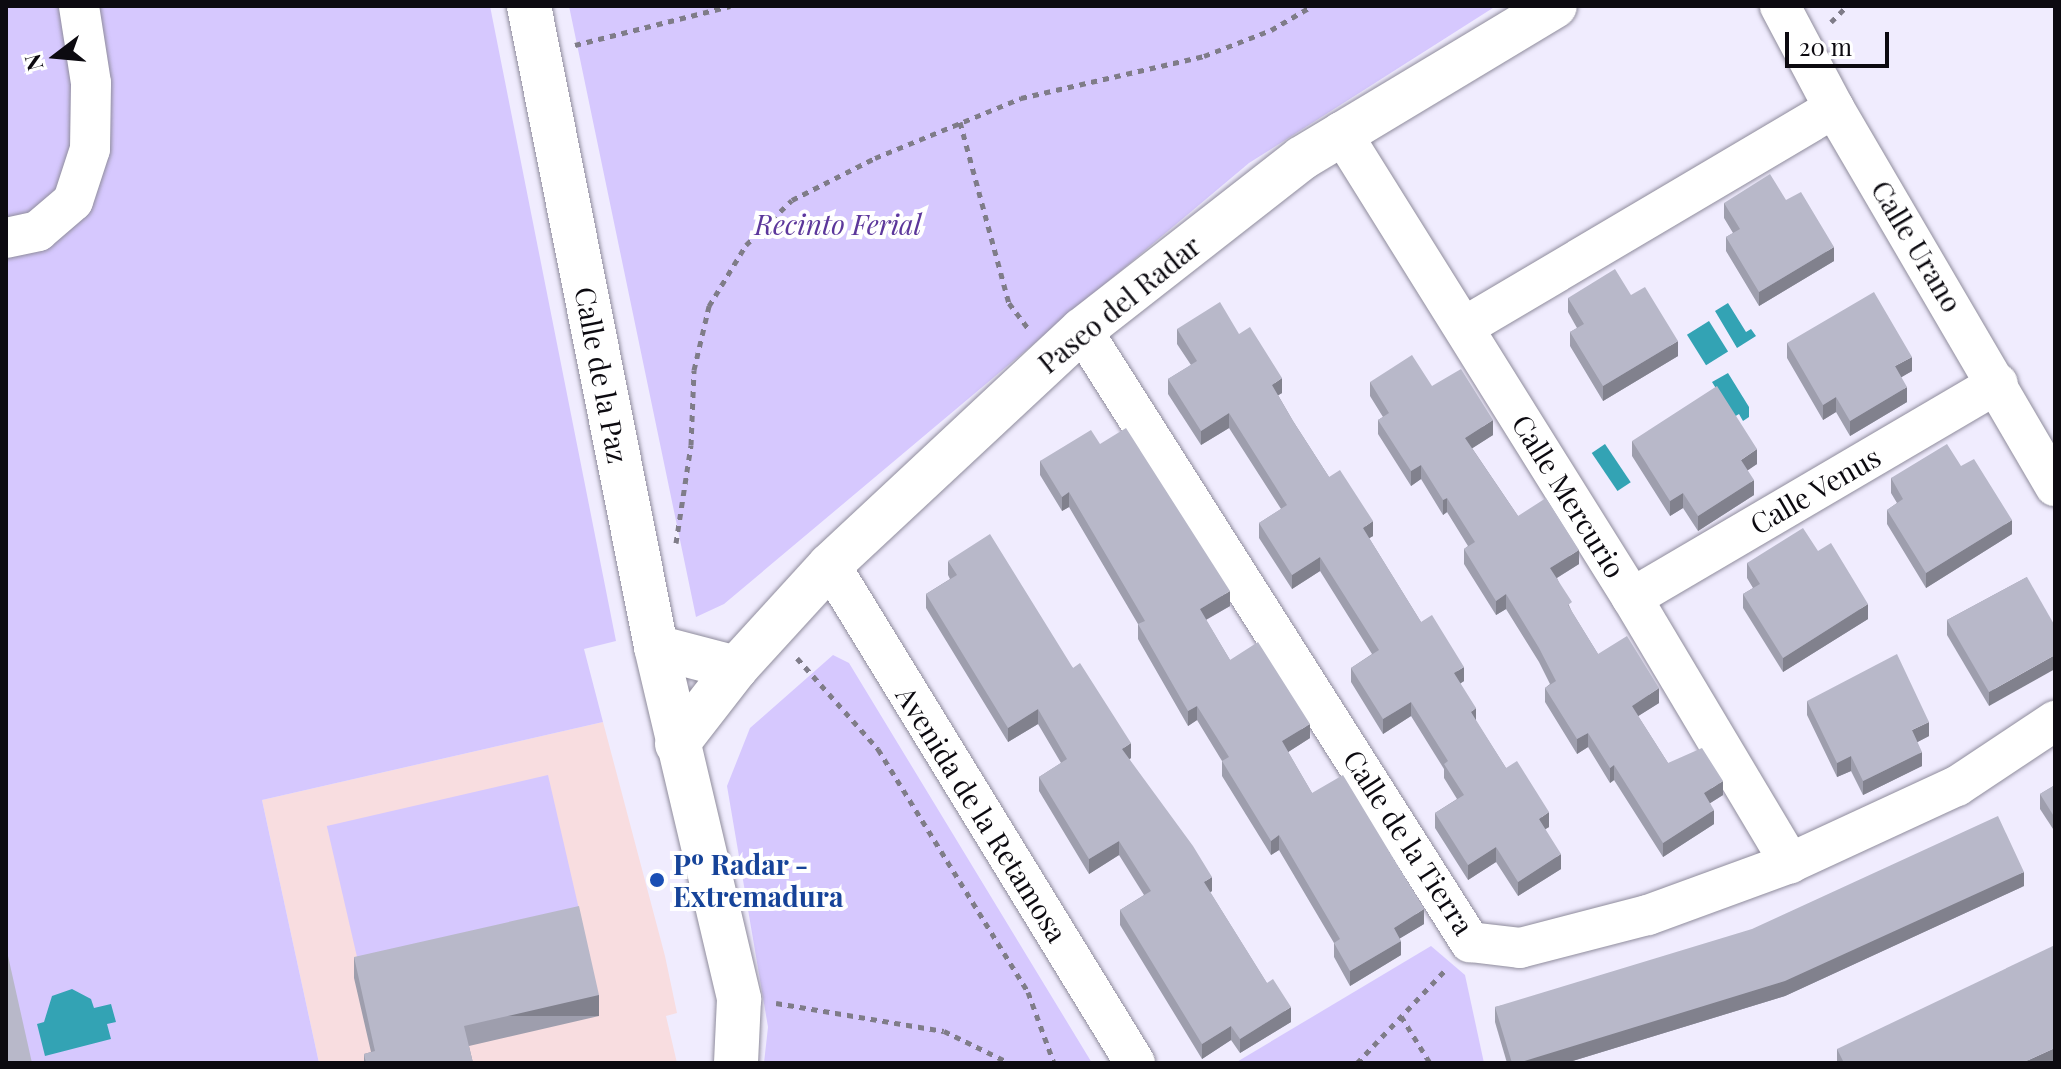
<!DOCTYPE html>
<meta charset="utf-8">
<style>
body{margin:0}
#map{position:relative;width:2061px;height:1069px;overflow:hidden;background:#f0ecfe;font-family:"Playfair Display",serif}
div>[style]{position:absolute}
.education>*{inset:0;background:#f8dde0}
.green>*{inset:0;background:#d6c8fe;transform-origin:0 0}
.water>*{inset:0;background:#33a3b4;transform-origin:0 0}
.path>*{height:5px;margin-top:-2.5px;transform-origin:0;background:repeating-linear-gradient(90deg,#7f7c88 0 6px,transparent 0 12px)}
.roads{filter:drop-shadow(0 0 2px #8f8c9c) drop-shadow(0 0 2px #8f8c9c)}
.street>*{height:40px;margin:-20px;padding:0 20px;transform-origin:20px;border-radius:20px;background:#fff}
.secondary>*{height:44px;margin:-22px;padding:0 22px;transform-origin:22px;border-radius:22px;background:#fff}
.wall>*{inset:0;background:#9e9ead}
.shaded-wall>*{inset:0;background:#81818d;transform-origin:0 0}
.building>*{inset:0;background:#b8b8c9}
.dots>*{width:22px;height:22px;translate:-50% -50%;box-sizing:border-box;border:4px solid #fff;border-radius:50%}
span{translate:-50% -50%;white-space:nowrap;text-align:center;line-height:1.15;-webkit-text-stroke:8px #fff;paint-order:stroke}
.park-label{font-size:28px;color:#5c379b;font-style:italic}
.street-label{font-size:28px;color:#0c0a10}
.transit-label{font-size:28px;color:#164399;font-weight:700}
.left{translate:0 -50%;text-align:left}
.frame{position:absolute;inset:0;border:8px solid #0c0a10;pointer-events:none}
.north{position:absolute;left:16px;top:16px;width:80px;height:80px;-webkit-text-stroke:6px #fff;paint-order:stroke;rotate:254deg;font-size:22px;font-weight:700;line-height:32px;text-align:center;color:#0c0a10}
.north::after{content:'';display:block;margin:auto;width:28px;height:36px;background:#0c0a10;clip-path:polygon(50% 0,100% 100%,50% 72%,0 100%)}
.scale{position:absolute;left:1785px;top:32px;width:104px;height:36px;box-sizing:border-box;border:4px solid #0c0a10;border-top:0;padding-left:10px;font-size:24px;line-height:28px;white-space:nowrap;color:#0c0a10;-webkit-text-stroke:6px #fff;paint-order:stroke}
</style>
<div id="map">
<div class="education">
<i style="clip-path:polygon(603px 722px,665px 956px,677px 1013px,666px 1016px,677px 1063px,319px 1063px,262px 800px)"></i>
</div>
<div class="green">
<i style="clip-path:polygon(6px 6px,490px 6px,616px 641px,584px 649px,603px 722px,262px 800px,319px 1063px,6px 1063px)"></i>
<i style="clip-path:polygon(569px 6px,1496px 6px,1249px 163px,724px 604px,696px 617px)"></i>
<i style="clip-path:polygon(833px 655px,849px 663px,1092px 1063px,764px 1063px,768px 1027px,727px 786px,750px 728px)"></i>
<i style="left:548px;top:775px;width:143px;height:227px;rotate:77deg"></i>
<i style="clip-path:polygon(1431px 946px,1465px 975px,1484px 1063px,1235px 1063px)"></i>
</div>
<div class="water">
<i style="clip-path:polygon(1728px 303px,1746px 332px,1751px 329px,1756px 336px,1737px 348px,1715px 311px)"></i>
<i style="left:1709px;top:321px;width:36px;height:26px;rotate:58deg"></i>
<i style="clip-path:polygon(1728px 373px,1749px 407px,1749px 417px,1743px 421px,1739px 414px,1734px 417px,1712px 382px)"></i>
<i style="left:1605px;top:444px;width:46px;height:16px;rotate:56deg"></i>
<i style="clip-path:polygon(72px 989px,91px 999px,94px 1008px,111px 1004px,116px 1022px,107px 1024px,111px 1039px,45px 1056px,37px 1024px,44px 1022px,52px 996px)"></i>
</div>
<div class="path">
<i style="left:1831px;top:22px;width:23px;rotate:-45deg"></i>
<i style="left:575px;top:45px;width:160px;rotate:-14.1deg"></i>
<i style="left:960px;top:122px;width:188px;rotate:74.9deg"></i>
<i style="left:1009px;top:303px;width:31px;rotate:53deg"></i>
<i style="left:676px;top:543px;width:99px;rotate:-81.3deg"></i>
<i style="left:691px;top:445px;width:75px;rotate:-87.7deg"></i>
<i style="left:694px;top:370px;width:66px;rotate:-76.8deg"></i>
<i style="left:709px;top:306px;width:71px;rotate:-58.8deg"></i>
<i style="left:746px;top:245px;width:64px;rotate:-44.4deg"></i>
<i style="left:792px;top:200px;width:93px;rotate:-26.8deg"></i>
<i style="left:875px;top:158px;width:158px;rotate:-22.3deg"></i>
<i style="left:1021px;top:98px;width:188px;rotate:-12.9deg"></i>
<i style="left:1204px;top:56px;width:72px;rotate:-21.2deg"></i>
<i style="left:1271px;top:30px;width:48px;rotate:-30.3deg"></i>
<i style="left:797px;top:658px;width:122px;rotate:48.3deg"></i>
<i style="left:878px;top:749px;width:286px;rotate:58.3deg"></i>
<i style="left:1028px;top:992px;width:76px;rotate:69.9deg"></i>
<i style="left:776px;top:1003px;width:170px;rotate:9.5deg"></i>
<i style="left:944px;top:1031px;width:73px;rotate:25.9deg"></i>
<i style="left:1401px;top:1016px;width:55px;rotate:58.3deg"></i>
<i style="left:1357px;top:1063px;width:131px;rotate:-46.5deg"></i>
</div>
<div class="roads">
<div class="street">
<i style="left:1780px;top:6px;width:115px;rotate:62.1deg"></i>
<i style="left:1834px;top:108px;width:438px;rotate:59.7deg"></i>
<i style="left:1341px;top:132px;width:549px;rotate:58.02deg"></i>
<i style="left:1632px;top:598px;width:309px;rotate:59.2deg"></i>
<i style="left:6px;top:238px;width:33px;rotate:-12deg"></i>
<i style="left:38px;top:231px;width:46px;rotate:-40.6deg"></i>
<i style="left:73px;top:201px;width:55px;rotate:-71.9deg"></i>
<i style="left:90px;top:149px;width:66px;rotate:-89.1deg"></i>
<i style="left:91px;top:83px;width:78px;rotate:-98.9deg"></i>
<i style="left:1464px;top:327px;width:430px;rotate:-30.6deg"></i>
<i style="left:1082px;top:330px;width:725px;rotate:57.63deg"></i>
<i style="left:1470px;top:942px;width:50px;rotate:6.8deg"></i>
<i style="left:1520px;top:948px;width:132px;rotate:-14.5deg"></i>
<i style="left:1648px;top:915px;width:151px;rotate:-20.1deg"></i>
<i style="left:1790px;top:863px;width:184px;rotate:-24.8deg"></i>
<i style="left:1957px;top:786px;width:118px;rotate:-33.6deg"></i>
<i style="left:830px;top:565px;width:584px;rotate:58.51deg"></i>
<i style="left:1632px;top:598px;width:424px;rotate:-30.4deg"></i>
</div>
<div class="secondary">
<i style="left:529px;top:6px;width:653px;rotate:78.79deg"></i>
<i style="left:656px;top:647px;width:362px;rotate:76.7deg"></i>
<i style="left:739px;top:999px;width:64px;rotate:92.7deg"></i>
<i style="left:656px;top:647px;width:83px;rotate:14.7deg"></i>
<i style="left:677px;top:744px;width:96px;rotate:-52.2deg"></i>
<i style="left:736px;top:668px;width:139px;rotate:-47.6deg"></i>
<i style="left:830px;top:565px;width:345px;rotate:-43deg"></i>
<i style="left:1082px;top:330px;width:279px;rotate:-38deg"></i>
<i style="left:1302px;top:158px;width:295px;rotate:-31deg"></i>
</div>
</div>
<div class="wall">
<i style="clip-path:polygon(1786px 200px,1834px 261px,1759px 306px,1726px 251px,1726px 237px,1733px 233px,1724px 218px,1724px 203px)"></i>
<i style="clip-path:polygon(1631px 295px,1678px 356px,1603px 401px,1570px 346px,1570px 332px,1577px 328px,1568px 312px,1568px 298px)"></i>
<i style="clip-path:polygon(1177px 329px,1239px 334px,1282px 393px,1278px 395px,1293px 421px,1329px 477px,1373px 536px,1369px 538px,1421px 622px,1464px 681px,1460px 683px,1476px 721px,1506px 768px,1549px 827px,1545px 829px,1561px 869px,1518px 896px,1496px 862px,1468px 880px,1435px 828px,1435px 813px,1457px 799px,1444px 778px,1444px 769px,1411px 716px,1383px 734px,1351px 682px,1351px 668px,1372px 654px,1320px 571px,1292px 589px,1259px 538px,1259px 523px,1281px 509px,1229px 428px,1201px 445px,1168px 394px,1168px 379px,1191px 365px,1177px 344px)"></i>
<i style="clip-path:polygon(1787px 343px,1912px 371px,1901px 377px,1907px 402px,1850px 436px,1836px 412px,1823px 420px,1787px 358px)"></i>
<i style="clip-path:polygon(1370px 382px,1432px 386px,1493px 435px,1472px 448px,1518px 516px,1579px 564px,1557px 578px,1572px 612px,1598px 654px,1659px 703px,1638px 716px,1668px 763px,1723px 795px,1710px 803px,1714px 824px,1663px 857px,1614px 780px,1610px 783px,1588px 747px,1577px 754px,1545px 702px,1545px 688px,1550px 684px,1539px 662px,1506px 609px,1496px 615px,1464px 564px,1464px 549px,1468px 546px,1447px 512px,1443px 515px,1421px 479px,1411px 486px,1378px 434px,1378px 420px,1383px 417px,1370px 396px)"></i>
<i style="clip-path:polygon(1632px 441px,1757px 464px,1747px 470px,1754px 495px,1698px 531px,1683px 508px,1670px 516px,1632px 456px)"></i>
<i style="clip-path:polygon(1100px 444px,1230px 606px,1206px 620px,1230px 660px,1310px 738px,1288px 752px,1312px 793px,1424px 924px,1400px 938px,1401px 955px,1350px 986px,1334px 957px,1334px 943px,1279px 850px,1271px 855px,1222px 776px,1222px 761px,1197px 720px,1188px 726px,1138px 639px,1138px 624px,1069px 507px,1062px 511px,1040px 475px,1040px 461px)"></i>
<i style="clip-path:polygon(1961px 466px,2012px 534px,1926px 588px,1887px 524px,1887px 510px,1897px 503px,1891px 493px,1891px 478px)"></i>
<i style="clip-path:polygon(1818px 551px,1868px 619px,1783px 672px,1743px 608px,1743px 594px,1753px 588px,1747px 578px,1747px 563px)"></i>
<i style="clip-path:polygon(948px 561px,1073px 668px,1131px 758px,1129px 759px,1212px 891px,1210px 892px,1291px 1022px,1240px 1053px,1231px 1040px,1202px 1059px,1120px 925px,1120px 910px,1144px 895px,1119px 855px,1089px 874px,1039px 791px,1039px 777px,1061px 763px,1038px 724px,1008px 742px,926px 608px,926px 594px,950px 579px,948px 575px)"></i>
<i style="clip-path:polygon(2027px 577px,1989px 706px,1947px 635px,1947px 620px)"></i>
<i style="clip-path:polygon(1807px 701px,1929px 736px,1917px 742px,1922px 766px,1863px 795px,1851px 771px,1837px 777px,1807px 715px)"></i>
<i style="clip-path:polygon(2055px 785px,2055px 832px,2040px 809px,2040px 794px)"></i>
<i style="clip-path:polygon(2024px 886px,1785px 996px,1566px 1063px,1507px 1063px,1495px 1022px,1495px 1007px)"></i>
<i style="clip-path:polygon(354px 957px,599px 1016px,469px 1046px,473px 1063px,364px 1063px,364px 1054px,371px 1052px,354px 978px)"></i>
<i style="clip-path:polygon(1837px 1049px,2055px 1062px,1837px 1063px)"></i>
</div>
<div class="shaded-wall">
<i style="clip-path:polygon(1834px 247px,1834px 261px,1759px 306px,1759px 292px)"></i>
<i style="clip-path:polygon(1678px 341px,1678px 356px,1603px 401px,1603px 386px)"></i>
<i style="clip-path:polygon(1912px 357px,1912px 371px,1895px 381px,1895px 366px)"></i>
<i style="clip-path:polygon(1282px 378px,1282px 393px,1272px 399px,1272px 385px)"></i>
<i style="clip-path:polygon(1907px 387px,1907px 402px,1850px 436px,1850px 421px)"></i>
<i style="clip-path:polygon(1836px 397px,1836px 412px,1823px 420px,1823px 405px)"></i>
<i style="clip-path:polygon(1229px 413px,1229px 428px,1201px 445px,1201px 431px)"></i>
<i style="clip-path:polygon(1493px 420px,1493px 435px,1465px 453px,1465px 438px)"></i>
<i style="clip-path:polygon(1757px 449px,1757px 464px,1741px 475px,1741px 460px)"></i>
<i style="clip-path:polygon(1421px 465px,1421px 479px,1411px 486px,1411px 471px)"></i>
<i style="clip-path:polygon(1754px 480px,1754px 495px,1698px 531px,1698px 516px)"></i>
<i style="clip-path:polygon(1069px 492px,1069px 507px,1062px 511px,1062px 497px)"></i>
<i style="clip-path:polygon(1683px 493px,1683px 508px,1670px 516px,1670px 501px)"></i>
<i style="clip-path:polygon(1447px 498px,1447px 512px,1443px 515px,1443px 500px)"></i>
<i style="clip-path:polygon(2012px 520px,2012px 534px,1926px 588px,1926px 573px)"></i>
<i style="clip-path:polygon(1373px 521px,1373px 536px,1363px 542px,1363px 528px)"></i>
<i style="clip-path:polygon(1579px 550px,1579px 564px,1550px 582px,1550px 568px)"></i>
<i style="clip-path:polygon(1320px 557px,1320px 571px,1292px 589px,1292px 575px)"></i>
<i style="clip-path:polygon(1230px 591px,1230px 606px,1200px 623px,1200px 609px)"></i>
<i style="clip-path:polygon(1506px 594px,1506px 609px,1496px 615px,1496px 601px)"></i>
<i style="clip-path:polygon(1868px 604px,1868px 619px,1783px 672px,1783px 658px)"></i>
<i style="clip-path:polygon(2055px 655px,2055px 669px,1989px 706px,1989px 692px)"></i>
<i style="clip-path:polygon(1464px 667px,1464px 681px,1454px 688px,1454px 673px)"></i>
<i style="clip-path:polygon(1659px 688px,1659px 703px,1632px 720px,1632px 706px)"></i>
<i style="clip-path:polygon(1411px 702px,1411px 716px,1383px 734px,1383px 719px)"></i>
<i style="clip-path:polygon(1197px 706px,1197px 720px,1188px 726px,1188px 711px)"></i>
<i style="clip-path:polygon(1476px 708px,1476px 723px,1471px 712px)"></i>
<i style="clip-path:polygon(1038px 709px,1038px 724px,1008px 742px,1008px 728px)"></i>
<i style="clip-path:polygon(1929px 722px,1929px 736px,1912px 745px,1912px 730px)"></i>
<i style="clip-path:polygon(1310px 724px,1310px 738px,1282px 756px,1282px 741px)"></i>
<i style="clip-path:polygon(1588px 733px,1588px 747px,1577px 754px,1577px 739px)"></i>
<i style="clip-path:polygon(1131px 743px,1131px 758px,1122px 764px,1122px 749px)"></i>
<i style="clip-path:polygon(1922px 752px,1922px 766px,1863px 795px,1863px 781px)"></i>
<i style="clip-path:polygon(1851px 756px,1851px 771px,1837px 777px,1837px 763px)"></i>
<i style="clip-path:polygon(1614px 765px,1614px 780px,1610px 783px,1610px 768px)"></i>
<i style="clip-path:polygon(1723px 781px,1723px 795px,1704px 807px,1704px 793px)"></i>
<i style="clip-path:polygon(1714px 810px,1714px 824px,1663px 857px,1663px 843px)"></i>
<i style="clip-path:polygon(1549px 812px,1549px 827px,1539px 833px,1539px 819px)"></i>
<i style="clip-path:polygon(1279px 835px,1279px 850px,1271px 855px,1271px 841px)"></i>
<i style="clip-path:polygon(1119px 841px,1119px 855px,1089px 874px,1089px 859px)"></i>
<i style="clip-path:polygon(1496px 847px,1496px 862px,1468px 880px,1468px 865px)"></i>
<i style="clip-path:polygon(1561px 854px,1561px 869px,1518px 896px,1518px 882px)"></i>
<i style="clip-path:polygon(2024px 872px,2024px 886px,1785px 996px,1566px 1063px,1518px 1063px)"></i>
<i style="clip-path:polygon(1212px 877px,1212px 891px,1204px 896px,1204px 882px)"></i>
<i style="clip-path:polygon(1424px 909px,1424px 924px,1394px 942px,1394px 928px)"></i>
<i style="clip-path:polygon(1401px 941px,1401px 955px,1350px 986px,1350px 971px)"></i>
<i style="left:599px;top:995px;width:21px;height:139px;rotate:90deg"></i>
<i style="clip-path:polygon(1291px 1007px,1291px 1022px,1240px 1053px,1240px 1039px)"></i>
<i style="clip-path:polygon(1231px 1026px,1231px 1040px,1202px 1059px,1202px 1044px)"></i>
<i style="clip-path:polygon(2055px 1048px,2055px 1062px,2053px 1063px,2022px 1063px)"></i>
</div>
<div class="building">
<i style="clip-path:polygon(1770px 174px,1786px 200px,1801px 192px,1834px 247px,1759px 292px,1726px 237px,1740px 229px,1724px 203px)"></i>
<i style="clip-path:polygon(1615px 269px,1631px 295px,1645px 287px,1678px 341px,1603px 386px,1570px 332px,1584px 324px,1568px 298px)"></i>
<i style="clip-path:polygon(1874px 292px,1912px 357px,1895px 366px,1907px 387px,1850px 421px,1836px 397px,1823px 405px,1787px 343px)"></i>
<i style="clip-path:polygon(1220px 302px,1239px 334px,1250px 327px,1282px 378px,1272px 385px,1293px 421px,1329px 477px,1340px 470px,1373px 521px,1363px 528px,1421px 622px,1432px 615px,1464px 667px,1454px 673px,1476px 708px,1471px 712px,1506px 768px,1517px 761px,1549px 812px,1539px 819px,1561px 854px,1518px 882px,1496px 847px,1468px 865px,1435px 813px,1464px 795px,1444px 764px,1448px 761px,1411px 702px,1383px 719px,1351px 668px,1379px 650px,1320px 557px,1292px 575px,1259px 523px,1287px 505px,1229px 413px,1201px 431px,1168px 379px,1197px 361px,1177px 329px)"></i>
<i style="clip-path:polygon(1412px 355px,1432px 386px,1461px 369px,1493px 420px,1465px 438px,1518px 516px,1546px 498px,1579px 550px,1550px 568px,1572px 602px,1568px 605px,1598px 654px,1627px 636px,1659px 688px,1632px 706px,1668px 763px,1702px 748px,1723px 781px,1704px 793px,1714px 810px,1663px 843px,1614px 765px,1610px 768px,1588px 733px,1577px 739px,1545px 688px,1556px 681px,1539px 648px,1506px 594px,1496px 601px,1464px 549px,1475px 542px,1447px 498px,1443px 500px,1421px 465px,1411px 471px,1378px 420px,1389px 413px,1370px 382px)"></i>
<i style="clip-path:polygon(1717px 386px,1757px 449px,1741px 460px,1754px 480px,1698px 516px,1683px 493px,1670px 501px,1632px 441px)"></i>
<i style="clip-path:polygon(1126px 428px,1230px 591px,1200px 609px,1230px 660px,1258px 642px,1310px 724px,1282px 741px,1312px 793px,1343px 775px,1424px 909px,1394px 928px,1401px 941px,1350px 971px,1334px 943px,1340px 939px,1279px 835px,1271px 841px,1222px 761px,1229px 757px,1197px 706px,1188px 711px,1138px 624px,1145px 621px,1069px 492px,1062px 497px,1040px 461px,1091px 430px,1100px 444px)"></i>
<i style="clip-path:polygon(1947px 444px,1961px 466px,1974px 459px,2012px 520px,1926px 573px,1887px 510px,1903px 499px,1891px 478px)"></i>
<i style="clip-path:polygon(1803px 528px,1818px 551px,1831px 543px,1868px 604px,1783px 658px,1743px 594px,1760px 584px,1747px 563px)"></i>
<i style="clip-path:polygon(990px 534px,1073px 668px,1080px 663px,1131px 743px,1122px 749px,1193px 846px,1212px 877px,1204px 882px,1267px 983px,1273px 979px,1291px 1007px,1240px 1039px,1231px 1026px,1202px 1044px,1120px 910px,1151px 891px,1119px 841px,1089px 859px,1039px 777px,1067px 759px,1038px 709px,1008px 728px,926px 594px,957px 575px,948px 561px)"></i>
<i style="clip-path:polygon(2027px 577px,2055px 626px,2055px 655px,1989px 692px,1947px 620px)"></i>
<i style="clip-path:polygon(1897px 654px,1929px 722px,1912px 730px,1922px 752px,1863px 781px,1851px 756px,1837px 763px,1807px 701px)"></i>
<i style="clip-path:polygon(2055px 785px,2055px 818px,2040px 794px)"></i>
<i style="clip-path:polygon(1998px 816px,2024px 872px,1785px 981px,1518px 1063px,1512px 1063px,1495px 1007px,1752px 929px)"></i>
<i style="clip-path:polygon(579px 906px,599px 995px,464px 1026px,473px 1063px,366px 1063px,364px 1054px,375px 1051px,354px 957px)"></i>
<i style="clip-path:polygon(2055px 945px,2055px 1048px,2022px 1063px,1844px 1063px,1837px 1049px)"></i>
<i style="clip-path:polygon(6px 947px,32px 1063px,6px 1063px)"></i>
</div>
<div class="dots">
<i style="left:657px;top:880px;background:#1a4fb4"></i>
</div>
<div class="park-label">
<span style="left:838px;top:224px">Recinto Ferial</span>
</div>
<div class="street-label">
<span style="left:1917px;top:246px;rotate:59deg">Calle Urano</span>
<span style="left:1119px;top:304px;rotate:-39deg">Paseo del Radar</span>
<span style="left:602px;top:375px;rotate:79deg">Calle de la Paz</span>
<span style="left:1815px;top:490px;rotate:-30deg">Calle Venus</span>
<span style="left:1569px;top:496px;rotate:58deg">Calle Mercurio</span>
<span style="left:982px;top:814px;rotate:58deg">Avenida de la Retamosa</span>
<span style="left:1409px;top:842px;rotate:57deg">Calle de la Tierra</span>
</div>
<div class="transit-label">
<span class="left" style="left:673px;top:880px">Pº Radar -<br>Extremadura</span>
</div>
<div class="frame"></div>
<div class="north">N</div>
<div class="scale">20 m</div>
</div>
